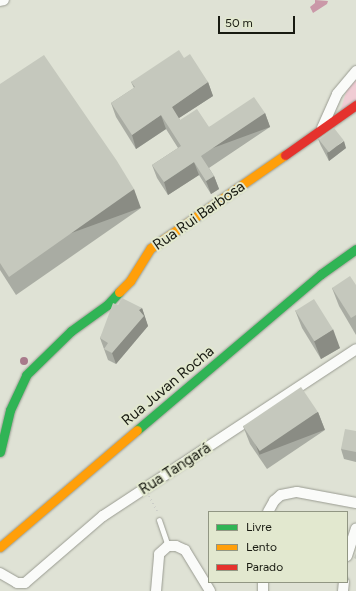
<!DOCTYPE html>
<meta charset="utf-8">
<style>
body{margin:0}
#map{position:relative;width:356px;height:591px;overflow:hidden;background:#dfe2d5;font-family:Figtree,sans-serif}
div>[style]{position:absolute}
.green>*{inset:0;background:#f0ccd4}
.water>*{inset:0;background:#ca98a8}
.path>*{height:2px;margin-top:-1px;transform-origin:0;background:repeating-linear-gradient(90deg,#cbcdc8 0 1px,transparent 0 4px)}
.roads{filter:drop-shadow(0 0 1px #999b91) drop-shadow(0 0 1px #999b91)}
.lane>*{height:5px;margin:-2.5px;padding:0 2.5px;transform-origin:2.5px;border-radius:2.5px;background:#fafbf9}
.street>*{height:10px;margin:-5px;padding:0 5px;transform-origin:5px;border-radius:5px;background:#fafbf9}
.fast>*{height:9px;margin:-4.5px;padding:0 4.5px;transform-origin:4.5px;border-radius:4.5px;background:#30b455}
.slow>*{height:9px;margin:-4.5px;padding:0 4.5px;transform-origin:4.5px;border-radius:4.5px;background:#ff9f0a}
.jam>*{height:9px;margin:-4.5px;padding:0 4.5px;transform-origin:4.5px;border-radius:4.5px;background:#e5322d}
.trees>*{width:8px;height:8px;margin:-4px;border-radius:50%;background:#a87a8b}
.wall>*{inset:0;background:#a9aca3}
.shaded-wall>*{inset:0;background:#8a8c84;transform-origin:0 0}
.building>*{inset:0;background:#c5c8bd;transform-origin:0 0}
span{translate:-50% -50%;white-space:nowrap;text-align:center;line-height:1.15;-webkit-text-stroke:4px #e2e8cf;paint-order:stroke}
.street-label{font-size:15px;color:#181a11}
.legend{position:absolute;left:208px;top:511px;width:140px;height:72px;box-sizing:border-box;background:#e2e8cf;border:1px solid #919683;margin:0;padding:5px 7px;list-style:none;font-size:12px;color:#181a11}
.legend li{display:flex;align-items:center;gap:8px;height:20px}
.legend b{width:20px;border:1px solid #919683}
.scale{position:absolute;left:218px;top:16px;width:77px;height:18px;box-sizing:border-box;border:2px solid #181a11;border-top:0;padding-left:5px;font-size:12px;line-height:14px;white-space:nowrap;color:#181a11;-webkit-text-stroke:3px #e2e8cf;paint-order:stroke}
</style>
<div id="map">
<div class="green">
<i style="clip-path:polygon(356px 80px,356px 101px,340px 112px,347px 89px)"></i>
</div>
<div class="water">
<i style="clip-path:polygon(315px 0,328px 1px,327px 4px,313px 13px,310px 7px,315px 3px)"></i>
</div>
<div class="path">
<i style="left:149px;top:496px;width:19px;rotate:62deg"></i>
</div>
<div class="roads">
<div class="lane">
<i style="left:159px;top:520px;width:28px;rotate:71deg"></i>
</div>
<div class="street">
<i style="left:0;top:1px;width:4px;rotate:-14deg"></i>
<i style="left:322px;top:128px;width:37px;rotate:-66deg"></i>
<i style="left:337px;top:94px;width:30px;rotate:-50deg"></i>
<i style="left:268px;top:512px;width:13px;rotate:-61deg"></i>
<i style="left:274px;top:501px;width:9px;rotate:-41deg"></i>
<i style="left:281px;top:495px;width:16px;rotate:-11deg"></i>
<i style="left:297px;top:492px;width:60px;rotate:10.6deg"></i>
<i style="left:347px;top:556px;width:29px;rotate:-72deg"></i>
<i style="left:0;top:573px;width:20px;rotate:30deg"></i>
<i style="left:17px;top:583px;width:8px"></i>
<i style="left:25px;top:583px;width:103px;rotate:-40.7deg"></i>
<i style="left:103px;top:516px;width:303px;rotate:-33.4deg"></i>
<i style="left:156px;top:591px;width:37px;rotate:-85deg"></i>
<i style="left:159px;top:554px;width:12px;rotate:-42deg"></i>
<i style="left:168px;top:546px;width:8px"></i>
<i style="left:176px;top:546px;width:10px;rotate:24deg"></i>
<i style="left:185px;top:550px;width:48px;rotate:58.6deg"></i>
<i style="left:263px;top:591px;width:9px;rotate:-90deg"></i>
<i style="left:343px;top:591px;width:9px;rotate:-84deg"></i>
</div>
<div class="fast">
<i style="left:137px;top:430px;width:241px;rotate:-40.3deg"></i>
<i style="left:321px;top:274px;width:43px;rotate:-35.5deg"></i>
<i style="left:0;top:452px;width:43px;rotate:-76.6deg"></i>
<i style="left:10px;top:410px;width:38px;rotate:-65deg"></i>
<i style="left:26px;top:375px;width:63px;rotate:-44.4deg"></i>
<i style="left:71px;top:331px;width:44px;rotate:-35.8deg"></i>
<i style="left:107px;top:305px;width:18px;rotate:-47deg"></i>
</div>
<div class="slow">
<i style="left:119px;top:292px;width:16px;rotate:-45deg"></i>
<i style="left:130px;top:281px;width:39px;rotate:-58deg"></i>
<i style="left:151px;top:248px;width:163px;rotate:-34.8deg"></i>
<i style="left:0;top:547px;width:180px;rotate:-40.5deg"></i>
</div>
<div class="jam">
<i style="left:285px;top:155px;width:87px;rotate:-35.2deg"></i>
</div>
</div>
<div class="trees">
<i style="left:24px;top:361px"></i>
</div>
<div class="wall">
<i style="clip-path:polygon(184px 58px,208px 82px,213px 96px,179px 118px,180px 120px,209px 127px,265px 113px,270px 127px,209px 168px,214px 176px,219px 189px,211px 194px,199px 175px,168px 195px,157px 178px,152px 165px,178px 148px,166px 129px,136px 149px,116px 117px,111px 103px,134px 88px,131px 82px)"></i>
<i style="clip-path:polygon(0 84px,141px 208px,16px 295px,0 270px)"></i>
<i style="clip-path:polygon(318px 139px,346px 148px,329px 161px,321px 146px)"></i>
<i style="clip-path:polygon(356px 285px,356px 335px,339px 306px,332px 288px)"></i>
<i style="clip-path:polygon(118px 305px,142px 308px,148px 326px,116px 364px,108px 360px,100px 338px)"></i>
<i style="clip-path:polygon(295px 310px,340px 348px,321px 359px,302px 328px)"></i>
<i style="clip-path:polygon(318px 412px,325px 430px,267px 469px,250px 444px,243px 426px)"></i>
<i style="clip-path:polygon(356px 431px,356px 462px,344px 459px,341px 449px)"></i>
</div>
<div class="shaded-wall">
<i style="clip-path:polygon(208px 82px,213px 96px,176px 120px,172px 107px)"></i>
<i style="left:265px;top:113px;width:15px;height:77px;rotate:70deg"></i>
<i style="clip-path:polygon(161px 115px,166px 129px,136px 149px,132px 135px)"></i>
<i style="clip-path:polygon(344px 141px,346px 148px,329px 161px,327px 153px)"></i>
<i style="clip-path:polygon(194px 162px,199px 175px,168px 195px,164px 182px)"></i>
<i style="clip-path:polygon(214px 176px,219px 189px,211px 194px,206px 181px)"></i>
<i style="left:134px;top:189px;width:20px;height:153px;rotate:70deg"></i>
<i style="clip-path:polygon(142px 308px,148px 326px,116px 364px,112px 353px,139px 310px)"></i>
<i style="clip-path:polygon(333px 329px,340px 348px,321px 359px,314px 341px)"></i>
<i style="left:318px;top:412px;width:19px;height:70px;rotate:69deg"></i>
</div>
<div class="building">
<i style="clip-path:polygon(179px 50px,184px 58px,190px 54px,208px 82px,172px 107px,180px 120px,197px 109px,209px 127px,254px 97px,265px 113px,201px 156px,214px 176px,206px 181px,194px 162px,164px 182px,152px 165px,181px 146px,161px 115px,132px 135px,111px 103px,135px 87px,131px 82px)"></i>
<i style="clip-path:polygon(44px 55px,117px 161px,134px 189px,9px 277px,0 263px,0 84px)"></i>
<i style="left:334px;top:128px;width:16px;height:19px;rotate:52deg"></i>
<i style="clip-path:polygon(350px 276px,356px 285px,356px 315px,351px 318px,332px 288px)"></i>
<i style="clip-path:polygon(122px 298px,142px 308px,139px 310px,144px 316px,112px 353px,104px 349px,108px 343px,100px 338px,113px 303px,118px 305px)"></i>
<i style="left:314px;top:299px;width:36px;height:22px;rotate:58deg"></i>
<i style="left:301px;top:387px;width:30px;height:70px;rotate:56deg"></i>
<i style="clip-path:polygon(345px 429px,356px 431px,356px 452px,341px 449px)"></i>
<i style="clip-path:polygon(356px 553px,356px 559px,354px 558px)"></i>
</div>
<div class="street-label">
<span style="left:199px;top:216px;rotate:-35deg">Rua Rui Barbosa</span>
<span style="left:168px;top:386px;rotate:-40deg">Rua Juvan Rocha</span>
<span style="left:175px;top:469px;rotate:-33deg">Rua Tangará</span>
</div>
<ul class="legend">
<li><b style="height:5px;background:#30b455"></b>Livre</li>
<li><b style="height:5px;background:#ff9f0a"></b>Lento</li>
<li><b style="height:5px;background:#e5322d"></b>Parado</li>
</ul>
<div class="scale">50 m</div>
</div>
